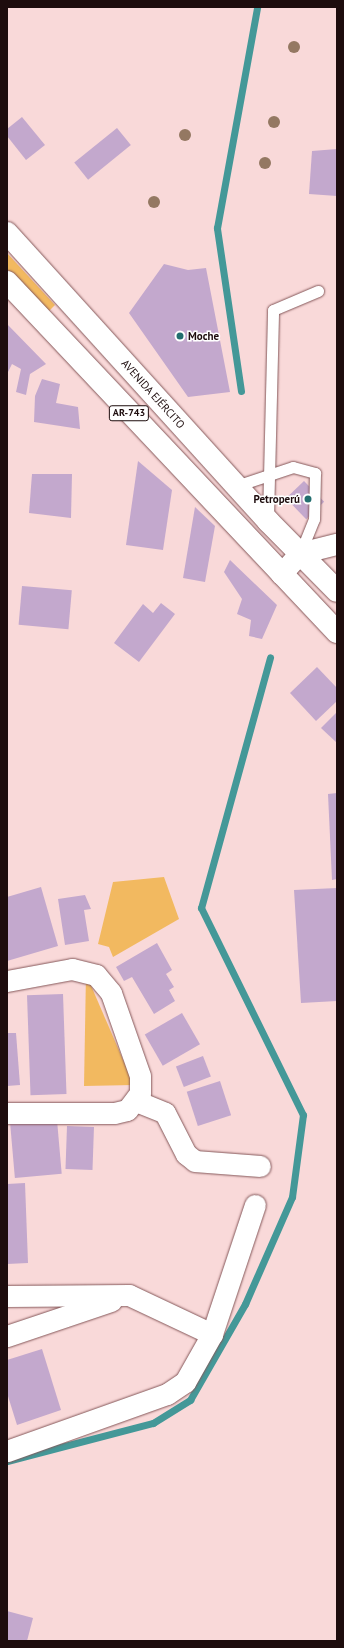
<!DOCTYPE html>
<meta charset="utf-8">
<style>
body{margin:0}
#map{position:relative;width:344px;height:1648px;overflow:hidden;background:#f9d9d9;font-family:"PT Sans",sans-serif}
div>[style]{position:absolute}
.green>*{inset:0;background:#f2b960}
.stream>*{height:7px;margin:-3.5px;padding:0 3.5px;transform-origin:3.5px;border-radius:3.5px;background:#449898}
.building>*{inset:0;background:#c3a8cd;transform-origin:0 0}
.roads{filter:drop-shadow(0 0 1px #85585a) drop-shadow(0 0 1px #85585a)}
.service>*{height:11px;margin:-5.5px;padding:0 5.5px;transform-origin:5.5px;border-radius:5.5px;background:#fff}
.minor>*{height:21px;margin:-10.5px;padding:0 10.5px;transform-origin:10.5px;border-radius:10.5px;background:#fff}
.primary>*{height:22px;margin:-11px;padding:0 11px;transform-origin:11px;border-radius:11px;background:#fff}
.trees>*{width:12px;height:12px;margin:-6px;border-radius:50%;background:#947862}
.dots>*{width:11px;height:11px;translate:-50% -50%;box-sizing:border-box;border:2px solid #fff;border-radius:50%}
span{translate:-50% -50%;white-space:nowrap;text-align:center;line-height:1.15;-webkit-text-stroke:3px #fff;paint-order:stroke}
.shield-label span{padding:1px 3px;background:#fff;border:1px solid;border-radius:3px;-webkit-text-stroke-width:0}
.shield-label{font-size:10px;color:#1d0c0d;font-weight:700}
.poi-label{font-size:11px;color:#1d0c0d;font-weight:700}
.left{translate:0 -50%;text-align:left}
.right{translate:-100% -50%;text-align:right}
.street-label{font-size:11px;color:#1d0c0d}
.frame{position:absolute;inset:0;border:8px solid #1d0c0d;pointer-events:none}
</style>
<div id="map">
<div class="green">
<i style="clip-path:polygon(7px 253px,55px 305px,48px 312px,7px 269px)"></i>
<i style="clip-path:polygon(164px 877px,179px 919px,113px 957px,109px 947px,98px 944px,113px 882px)"></i>
<i style="clip-path:polygon(86px 974px,134px 1085px,84px 1086px)"></i>
</div>
<div class="stream">
<i style="left:241px;top:391px;width:165px;rotate:-98.4deg"></i>
<i style="left:217px;top:228px;width:225px;rotate:-79.7deg"></i>
<i style="left:7px;top:1461px;width:151px;rotate:-14.6deg"></i>
<i style="left:153px;top:1423px;width:44px;rotate:-31.9deg"></i>
<i style="left:190px;top:1400px;width:111px;rotate:-60.2deg"></i>
<i style="left:245px;top:1304px;width:117px;rotate:-66.3deg"></i>
<i style="left:292px;top:1197px;width:83px;rotate:-82.4deg"></i>
<i style="left:303px;top:1115px;width:231px;rotate:-116.2deg"></i>
<i style="left:201px;top:908px;width:260px;rotate:-74.6deg"></i>
</div>
<div class="building">
<i style="clip-path:polygon(22px 117px,45px 145px,26px 160px,7px 136px,7px 129px)"></i>
<i style="left:117px;top:128px;width:22px;height:55px;rotate:51deg"></i>
<i style="clip-path:polygon(337px 149px,337px 196px,309px 194px,312px 151px)"></i>
<i style="clip-path:polygon(164px 264px,188px 270px,206px 268px,230px 392px,188px 397px,129px 313px)"></i>
<i style="clip-path:polygon(7px 324px,46px 364px,30px 374px,26px 395px,16px 392px,21px 369px,12px 364px,7px 374px)"></i>
<i style="clip-path:polygon(42px 379px,60px 384px,56px 403px,78px 407px,80px 429px,34px 422px,35px 396px)"></i>
<i style="clip-path:polygon(138px 461px,172px 490px,163px 550px,126px 545px)"></i>
<i style="clip-path:polygon(32px 474px,72px 474px,71px 518px,29px 513px)"></i>
<i style="left:304px;top:481px;width:29px;height:25px;rotate:46deg"></i>
<i style="clip-path:polygon(195px 507px,215px 526px,205px 582px,183px 578px)"></i>
<i style="clip-path:polygon(230px 560px,277px 605px,262px 639px,249px 636px,251px 620px,237px 614px,242px 599px,224px 572px)"></i>
<i style="left:22px;top:586px;width:50px;height:39px;rotate:5deg"></i>
<i style="clip-path:polygon(161px 603px,175px 614px,139px 662px,114px 643px,143px 604px,153px 613px)"></i>
<i style="clip-path:polygon(317px 667px,337px 688px,337px 701px,316px 721px,290px 693px)"></i>
<i style="clip-path:polygon(337px 712px,337px 743px,321px 728px)"></i>
<i style="clip-path:polygon(337px 793px,337px 879px,332px 880px,328px 794px)"></i>
<i style="clip-path:polygon(41px 887px,58px 946px,7px 961px,7px 897px)"></i>
<i style="clip-path:polygon(337px 888px,337px 1001px,301px 1003px,294px 890px)"></i>
<i style="clip-path:polygon(85px 895px,91px 909px,84px 910px,89px 941px,65px 945px,58px 899px)"></i>
<i style="clip-path:polygon(157px 943px,172px 970px,166px 974px,174px 987px,169px 990px,175px 1001px,154px 1014px,132px 977px,124px 981px,116px 967px)"></i>
<i style="left:63px;top:994px;width:100px;height:36px;rotate:88deg"></i>
<i style="left:182px;top:1013px;width:36px;height:43px;rotate:60deg"></i>
<i style="clip-path:polygon(7px 1033px,16px 1033px,20px 1085px,7px 1086px)"></i>
<i style="left:203px;top:1056px;width:22px;height:29px;rotate:69deg"></i>
<i style="left:220px;top:1081px;width:36px;height:35px;rotate:72deg"></i>
<i style="left:57px;top:1120px;width:54px;height:47px;rotate:85deg"></i>
<i style="left:67px;top:1126px;width:27px;height:43px;rotate:2deg"></i>
<i style="clip-path:polygon(25px 1183px,28px 1263px,7px 1264px,7px 1184px)"></i>
<i style="clip-path:polygon(42px 1349px,61px 1410px,17px 1425px,7px 1393px,7px 1360px)"></i>
<i style="clip-path:polygon(7px 1611px,33px 1618px,27px 1641px,7px 1641px)"></i>
</div>
<div class="roads">
<div class="service">
<i style="left:236px;top:486px;width:60px;rotate:-18.4deg"></i>
<i style="left:293px;top:467px;width:23px;rotate:15deg"></i>
<i style="left:315px;top:473px;width:46px;rotate:91.2deg"></i>
<i style="left:314px;top:519px;width:37px;rotate:112deg"></i>
<i style="left:268px;top:518px;width:208px;rotate:-88.6deg"></i>
<i style="left:273px;top:310px;width:49px;rotate:-22.9deg"></i>
</div>
<div class="minor">
<i style="left:281px;top:574px;width:28px;rotate:-48deg"></i>
<i style="left:300px;top:553px;width:38px;rotate:-14deg"></i>
<i style="left:7px;top:981px;width:66px;rotate:-10.5deg"></i>
<i style="left:72px;top:969px;width:25px;rotate:14deg"></i>
<i style="left:96px;top:975px;width:23px;rotate:50deg"></i>
<i style="left:111px;top:993px;width:88px;rotate:70.7deg"></i>
<i style="left:140px;top:1076px;width:17px;rotate:90deg"></i>
<i style="left:140px;top:1093px;width:21px;rotate:127deg"></i>
<i style="left:127px;top:1110px;width:13px;rotate:167deg"></i>
<i style="left:114px;top:1113px;width:107px;rotate:180deg"></i>
<i style="left:136px;top:1101px;width:31px;rotate:22deg"></i>
<i style="left:165px;top:1113px;width:46px;rotate:62.9deg"></i>
<i style="left:186px;top:1154px;width:11px;rotate:38deg"></i>
<i style="left:195px;top:1161px;width:65px;rotate:4.4deg"></i>
<i style="left:7px;top:1296px;width:122px;rotate:-0.5deg"></i>
<i style="left:129px;top:1295px;width:92px;rotate:25.2deg"></i>
<i style="left:7px;top:1336px;width:110px;rotate:-18.6deg"></i>
<i style="left:7px;top:1451px;width:170px;rotate:-19.6deg"></i>
<i style="left:167px;top:1394px;width:22px;rotate:-34deg"></i>
<i style="left:185px;top:1382px;width:55px;rotate:-60.6deg"></i>
<i style="left:212px;top:1334px;width:136px;rotate:-71.6deg"></i>
</div>
<div class="primary">
<i style="left:7px;top:233px;width:389px;rotate:47.8deg"></i>
<i style="left:268px;top:521px;width:98px;rotate:45.4deg"></i>
<i style="left:7px;top:282px;width:481px;rotate:46.7deg"></i>
</div>
</div>
<div class="trees">
<i style="left:294px;top:47px"></i>
<i style="left:274px;top:122px"></i>
<i style="left:185px;top:135px"></i>
<i style="left:265px;top:163px"></i>
<i style="left:154px;top:202px"></i>
</div>
<div class="dots">
<i style="left:180px;top:336px;background:#226e6f"></i>
<i style="left:308px;top:499px;background:#226e6f"></i>
</div>
<div class="shield-label">
<span style="left:129px;top:413px">AR-743</span>
</div>
<div class="poi-label">
<span class="left" style="left:188px;top:336px">Moche</span>
<span class="right" style="left:300px;top:499px">Petroperú</span>
</div>
<div class="street-label">
<span style="left:153px;top:394px;rotate:48deg">AVENIDA EJÉRCITO</span>
</div>
<div class="frame"></div>
</div>
